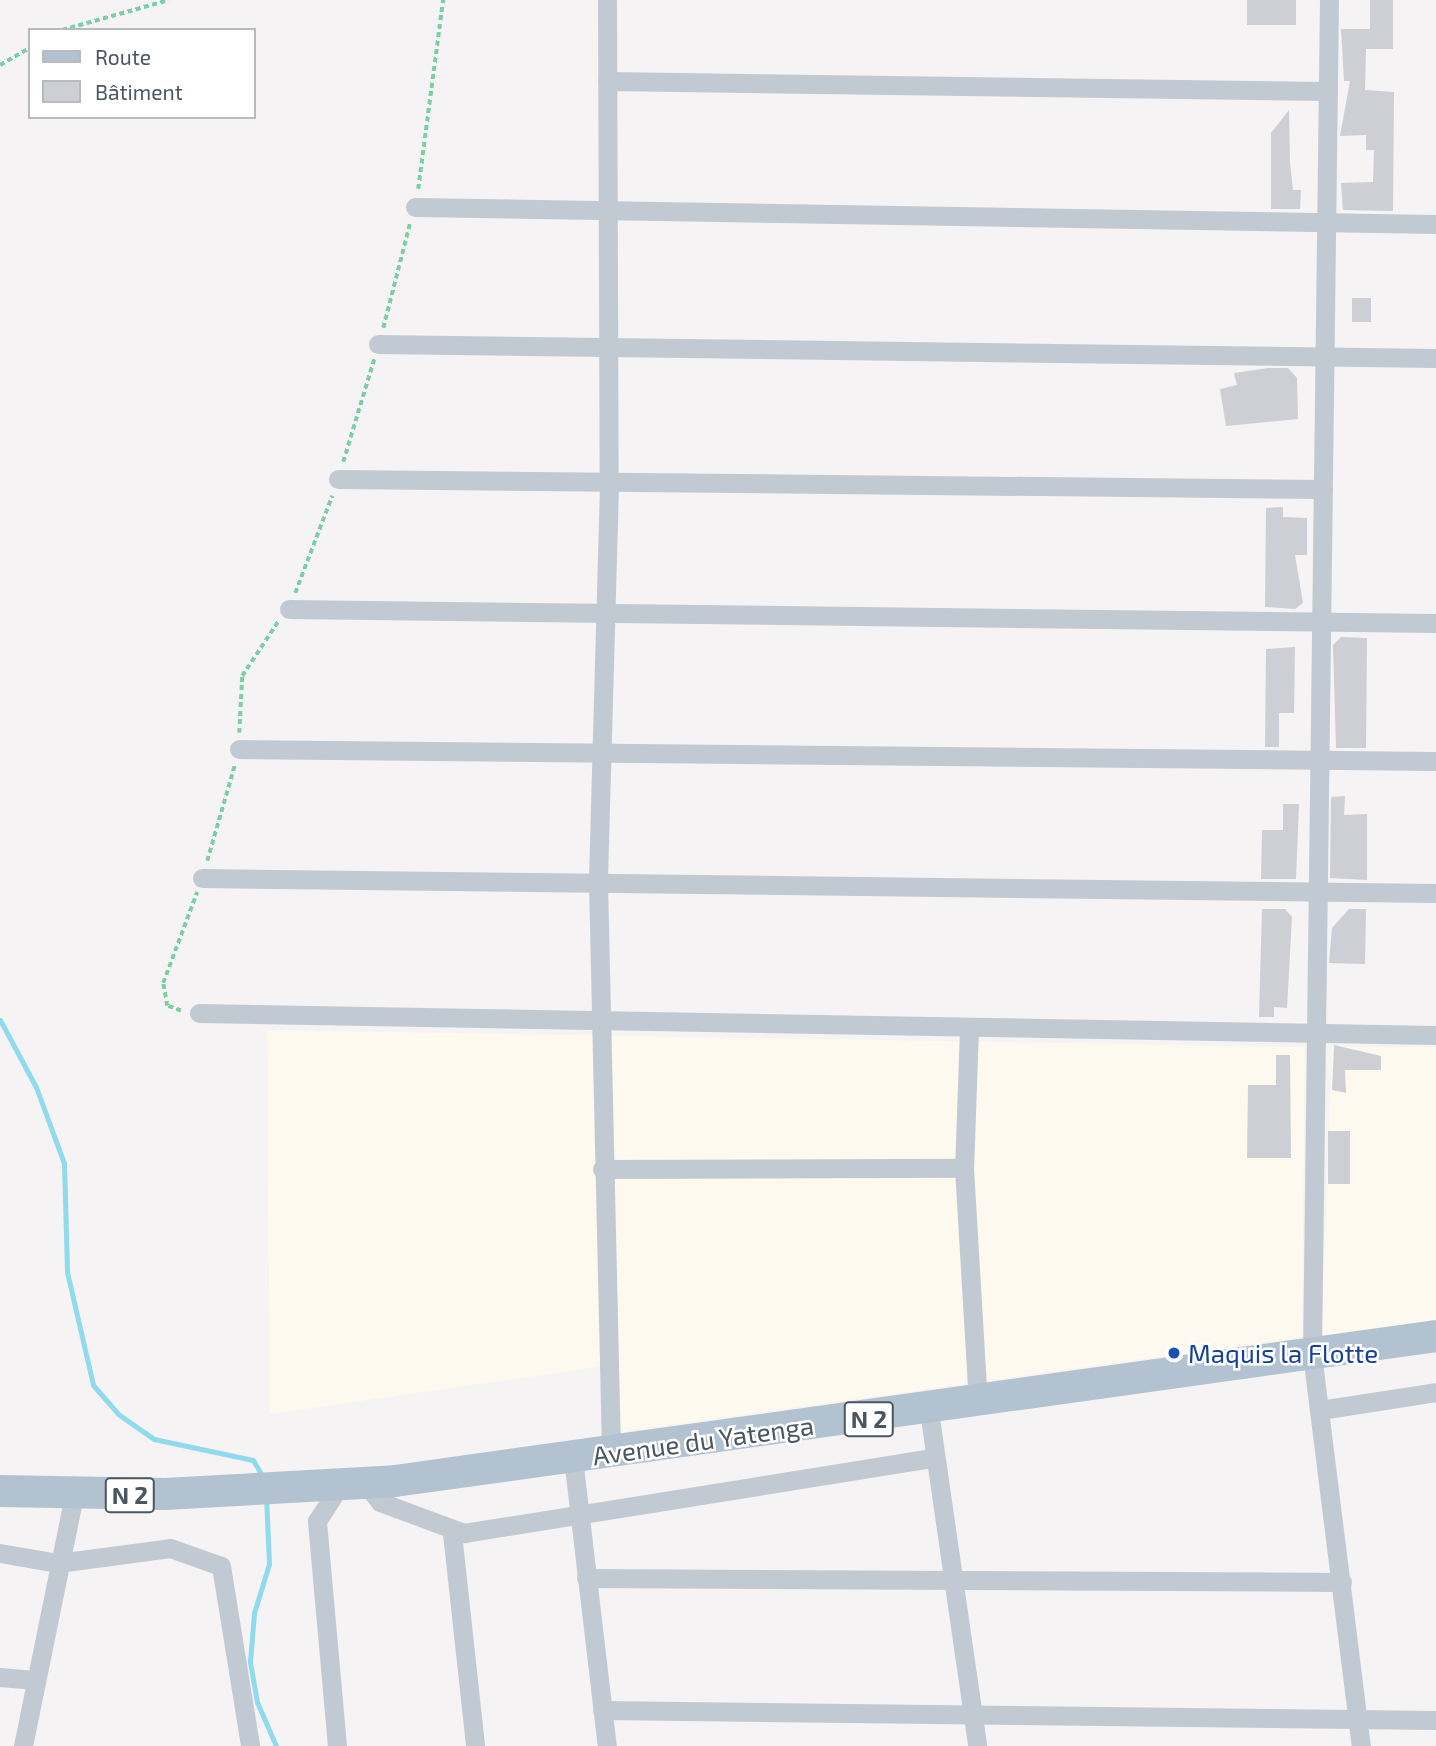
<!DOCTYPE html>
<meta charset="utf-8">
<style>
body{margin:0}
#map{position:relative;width:1436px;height:1746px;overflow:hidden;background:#f5f3f3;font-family:"Exo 2",sans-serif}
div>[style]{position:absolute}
.commercial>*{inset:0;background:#fdf9ef}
.stream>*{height:5px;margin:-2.5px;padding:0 2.5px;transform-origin:2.5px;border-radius:2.5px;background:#90daee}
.building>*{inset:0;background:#cdcfd5;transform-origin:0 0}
.path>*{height:3.5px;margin-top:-1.75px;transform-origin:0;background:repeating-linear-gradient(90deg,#7ad0a6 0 5px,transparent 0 8.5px)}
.minor>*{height:19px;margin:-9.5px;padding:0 9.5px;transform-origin:9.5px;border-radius:9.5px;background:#c1cad2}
.primary>*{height:32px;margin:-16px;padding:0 16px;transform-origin:16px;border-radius:16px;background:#b3c2d1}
.dots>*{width:19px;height:19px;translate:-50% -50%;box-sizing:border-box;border:4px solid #fff;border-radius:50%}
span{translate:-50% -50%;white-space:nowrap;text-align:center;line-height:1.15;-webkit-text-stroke:5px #fff;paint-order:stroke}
.shield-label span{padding:2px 5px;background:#fff;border:2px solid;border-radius:5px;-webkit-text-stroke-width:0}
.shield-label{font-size:24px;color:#4a5661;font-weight:700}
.transit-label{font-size:26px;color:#164399}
.left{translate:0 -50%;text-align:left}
.street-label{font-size:26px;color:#4a5661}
.legend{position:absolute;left:28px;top:28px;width:228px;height:91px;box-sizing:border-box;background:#fff;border:2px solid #b7bbc0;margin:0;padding:9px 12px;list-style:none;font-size:21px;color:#4a5661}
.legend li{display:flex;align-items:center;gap:14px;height:35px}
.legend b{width:35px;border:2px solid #b7bbc0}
</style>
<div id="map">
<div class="commercial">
<i style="clip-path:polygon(267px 1030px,1305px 1047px,1302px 1337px,606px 1434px,605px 1366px,270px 1414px)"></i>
<i style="clip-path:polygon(1332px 1047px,1436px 1047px,1436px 1323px,1321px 1342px)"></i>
</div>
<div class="stream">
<i style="left:0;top:1020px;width:76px;rotate:61.8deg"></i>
<i style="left:36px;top:1087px;width:81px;rotate:69.8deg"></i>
<i style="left:64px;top:1163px;width:109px;rotate:88.4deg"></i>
<i style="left:67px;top:1272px;width:116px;rotate:77deg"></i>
<i style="left:93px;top:1385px;width:38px;rotate:49deg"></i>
<i style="left:118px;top:1414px;width:44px;rotate:34.8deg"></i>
<i style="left:154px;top:1439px;width:101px;rotate:12deg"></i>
<i style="left:253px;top:1460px;width:20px;rotate:60deg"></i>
<i style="left:266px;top:1497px;width:67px;rotate:87.4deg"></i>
<i style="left:269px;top:1564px;width:51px;rotate:107deg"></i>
<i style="left:254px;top:1613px;width:49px;rotate:94.7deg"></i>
<i style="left:250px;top:1662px;width:41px;rotate:80.1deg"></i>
<i style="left:257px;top:1702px;width:48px;rotate:66.6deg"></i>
</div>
<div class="building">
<i style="left:1247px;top:0;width:49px;height:25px"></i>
<i style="clip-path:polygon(1370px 0,1393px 0,1393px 49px,1366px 49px,1365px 90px,1394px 92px,1393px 211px,1343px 210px,1341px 183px,1373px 182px,1374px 150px,1366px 150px,1366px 135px,1340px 136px,1350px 81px,1344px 81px,1341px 29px,1370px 29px)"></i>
<i style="clip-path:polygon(1289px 110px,1290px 163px,1293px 190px,1301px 190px,1300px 209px,1271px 209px,1271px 133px)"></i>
<i style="left:1352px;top:298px;width:19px;height:24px"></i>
<i style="clip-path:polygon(1268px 368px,1288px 368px,1297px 378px,1298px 419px,1226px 426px,1220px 389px,1237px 385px,1234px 373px)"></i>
<i style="clip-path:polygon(1283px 507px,1283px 517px,1307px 518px,1307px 555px,1295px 555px,1303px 603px,1295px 609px,1265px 607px,1266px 508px)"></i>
<i style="clip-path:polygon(1341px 637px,1367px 638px,1366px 748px,1336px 748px,1333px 645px)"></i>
<i style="clip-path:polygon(1295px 647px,1294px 713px,1279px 713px,1279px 747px,1265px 747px,1266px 649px)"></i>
<i style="clip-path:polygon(1345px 796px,1344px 815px,1367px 814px,1367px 880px,1330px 878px,1331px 797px)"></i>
<i style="clip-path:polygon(1283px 804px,1299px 804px,1296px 879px,1261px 879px,1262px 830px,1283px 830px)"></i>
<i style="clip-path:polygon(1262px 909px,1285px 909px,1292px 917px,1287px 1008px,1274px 1007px,1274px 1017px,1259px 1017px)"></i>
<i style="clip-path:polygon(1349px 909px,1366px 909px,1365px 964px,1329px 963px,1332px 928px)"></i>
<i style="clip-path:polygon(1334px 1045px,1381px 1056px,1381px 1070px,1345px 1070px,1346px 1093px,1332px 1090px)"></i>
<i style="clip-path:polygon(1276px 1055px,1290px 1055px,1291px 1158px,1247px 1158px,1248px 1085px,1276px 1085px)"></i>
<i style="left:1328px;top:1131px;width:22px;height:53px"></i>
</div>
<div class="path">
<i style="left:62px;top:30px;width:111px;rotate:-15.7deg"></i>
<i style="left:0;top:65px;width:34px;rotate:-30deg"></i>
<i style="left:418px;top:189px;width:191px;rotate:-82.5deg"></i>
<i style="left:383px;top:328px;width:108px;rotate:-75.6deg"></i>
<i style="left:343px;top:462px;width:108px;rotate:-73.2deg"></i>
<i style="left:295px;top:593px;width:104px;rotate:-69.1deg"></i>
<i style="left:239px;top:733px;width:57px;rotate:-87deg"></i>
<i style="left:242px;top:676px;width:67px;rotate:-56.5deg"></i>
<i style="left:207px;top:861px;width:101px;rotate:-73.9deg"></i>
<i style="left:181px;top:1011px;width:15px;rotate:-160deg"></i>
<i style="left:167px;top:1006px;width:23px;rotate:-100deg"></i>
<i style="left:163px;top:983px;width:97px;rotate:-69.5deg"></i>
</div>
<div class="minor">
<i style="left:607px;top:0;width:485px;rotate:89.8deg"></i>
<i style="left:609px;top:485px;width:397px;rotate:91.6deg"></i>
<i style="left:598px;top:882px;width:569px;rotate:88.69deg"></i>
<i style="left:1329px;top:0;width:1354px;rotate:90.72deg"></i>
<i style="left:1312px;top:1354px;width:395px;rotate:82.9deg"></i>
<i style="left:607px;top:81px;width:721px;rotate:0.79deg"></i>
<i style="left:415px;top:207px;width:1021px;rotate:0.95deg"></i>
<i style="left:378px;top:344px;width:1058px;rotate:0.76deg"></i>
<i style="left:338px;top:479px;width:985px;rotate:0.58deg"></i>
<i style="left:289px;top:609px;width:1147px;rotate:0.7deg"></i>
<i style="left:239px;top:749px;width:1197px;rotate:0.57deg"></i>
<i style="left:202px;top:878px;width:1234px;rotate:0.7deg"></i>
<i style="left:199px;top:1013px;width:1237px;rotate:1.02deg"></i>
<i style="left:969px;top:1028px;width:140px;rotate:92deg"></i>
<i style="left:964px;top:1168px;width:237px;rotate:86.6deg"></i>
<i style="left:602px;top:1169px;width:362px;rotate:-0.2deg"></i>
<i style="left:1320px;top:1410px;width:117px;rotate:-8.8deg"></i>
<i style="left:929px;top:1411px;width:338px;rotate:81.8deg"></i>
<i style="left:573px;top:1458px;width:290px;rotate:83.3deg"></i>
<i style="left:390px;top:1484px;width:19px;rotate:152deg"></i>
<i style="left:373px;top:1493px;width:11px;rotate:52deg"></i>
<i style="left:380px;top:1502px;width:90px;rotate:20.3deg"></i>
<i style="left:464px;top:1533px;width:476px;rotate:-9.1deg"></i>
<i style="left:452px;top:1533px;width:214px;rotate:83.8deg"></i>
<i style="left:0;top:1553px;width:59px;rotate:9.8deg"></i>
<i style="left:58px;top:1563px;width:113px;rotate:-7.6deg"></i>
<i style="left:170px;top:1548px;width:54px;rotate:19.4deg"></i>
<i style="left:221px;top:1566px;width:182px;rotate:80.8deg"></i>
<i style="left:586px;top:1578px;width:756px;rotate:0.3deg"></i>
<i style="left:0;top:1677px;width:35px;rotate:5deg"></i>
<i style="left:602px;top:1710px;width:834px;rotate:0.69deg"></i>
<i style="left:23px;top:1746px;width:256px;rotate:-78.5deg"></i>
<i style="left:337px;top:1746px;width:226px;rotate:-95.1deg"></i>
<i style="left:317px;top:1521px;width:40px;rotate:-57.1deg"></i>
</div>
<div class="primary">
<i style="left:0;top:1491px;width:165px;rotate:1deg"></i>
<i style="left:165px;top:1494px;width:230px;rotate:-3.2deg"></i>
<i style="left:395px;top:1481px;width:1051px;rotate:-7.93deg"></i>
</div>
<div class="dots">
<i style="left:1174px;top:1353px;background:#1a4fb4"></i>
</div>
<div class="shield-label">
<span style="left:869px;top:1419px">N 2</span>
<span style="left:130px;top:1495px">N 2</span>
</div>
<div class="transit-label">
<span class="left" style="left:1188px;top:1353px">Maquis la Flotte</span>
</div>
<div class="street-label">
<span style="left:703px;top:1440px;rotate:-8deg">Avenue du Yatenga</span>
</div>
<ul class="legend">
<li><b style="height:9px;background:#b3c2d1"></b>Route</li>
<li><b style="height:19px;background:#cdcfd5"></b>Bâtiment</li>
</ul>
</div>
